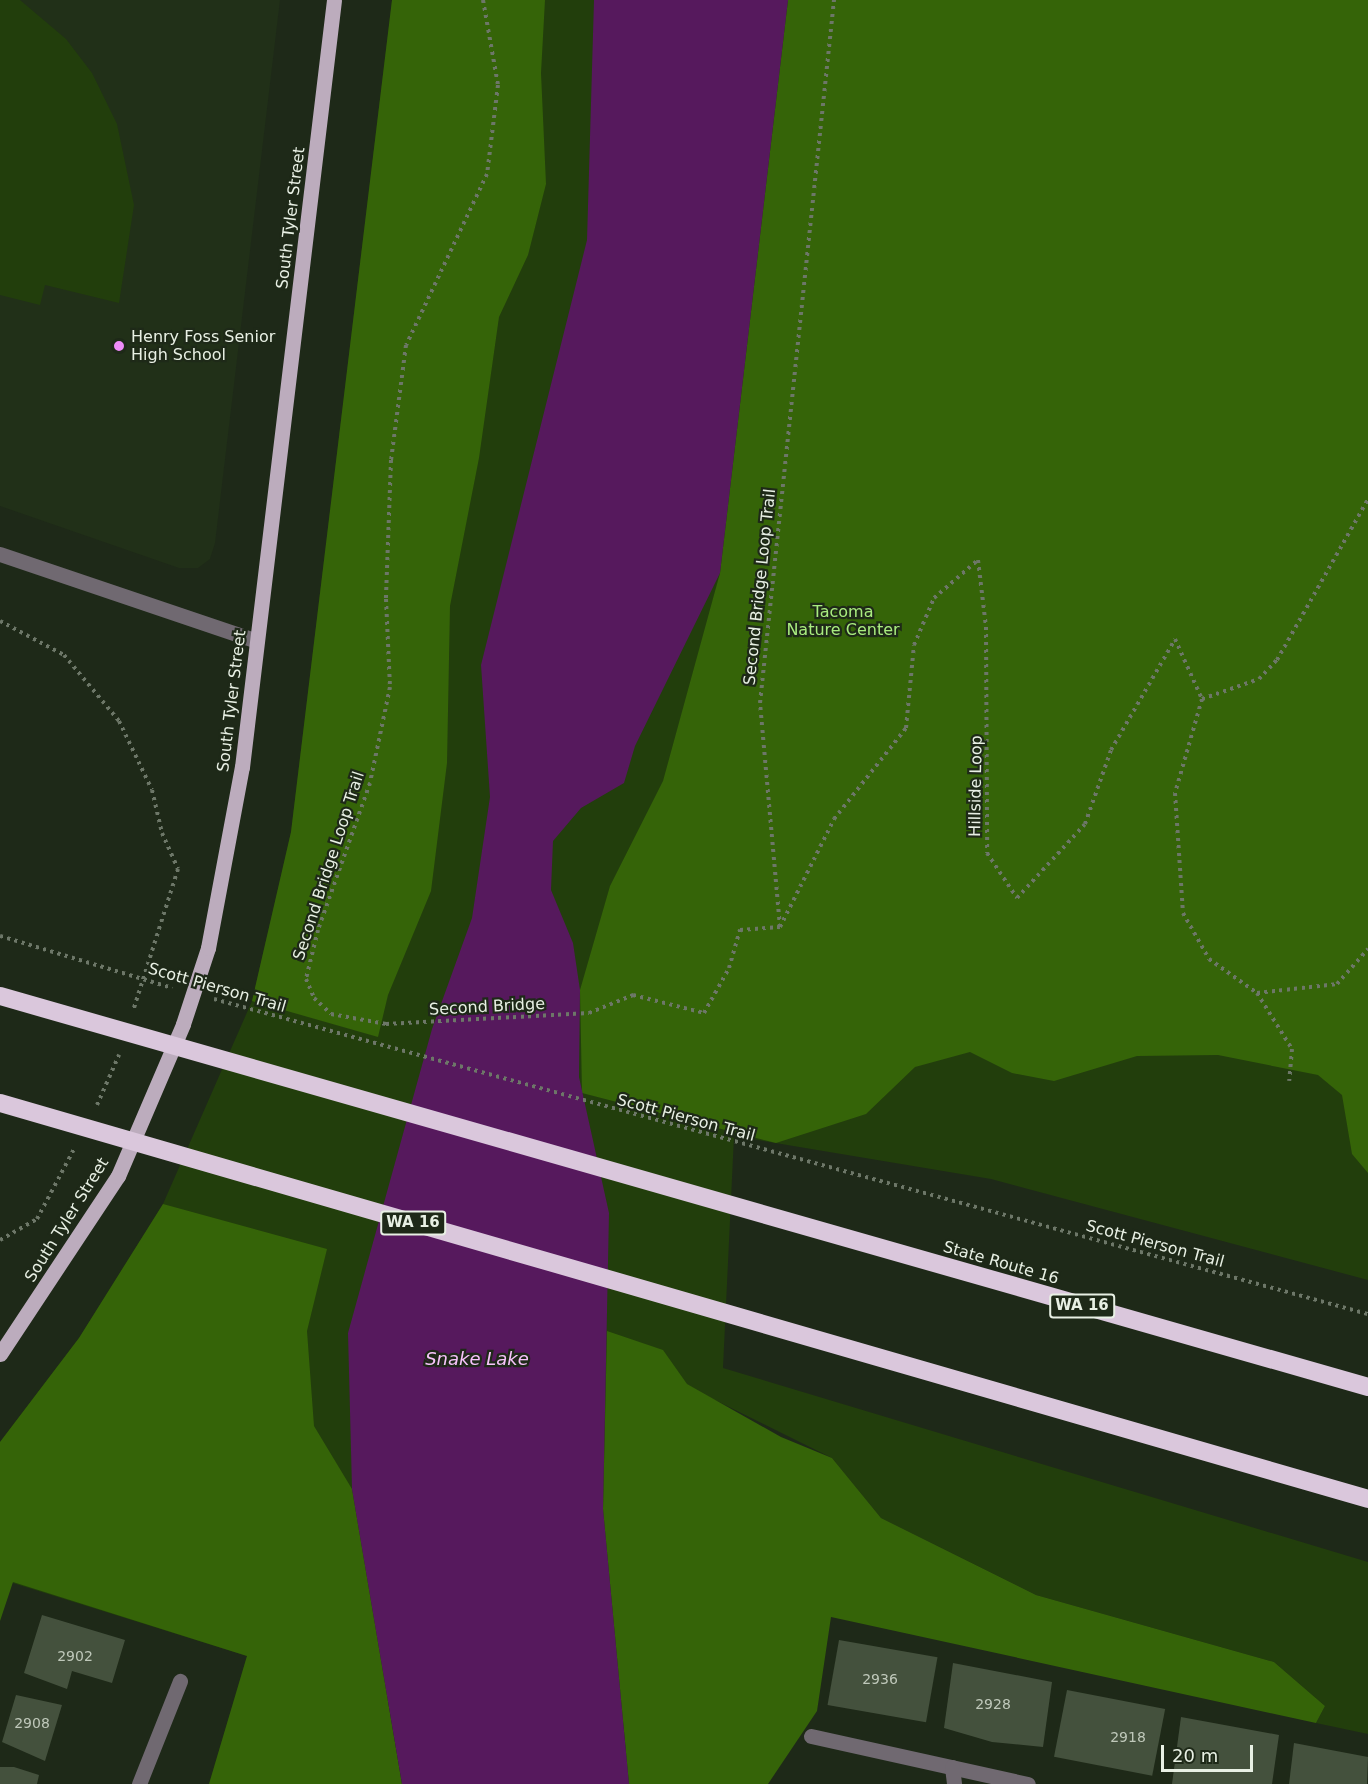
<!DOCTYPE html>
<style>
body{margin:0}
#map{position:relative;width:1368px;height:1784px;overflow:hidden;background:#1e2918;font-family:"DejaVu Sans",sans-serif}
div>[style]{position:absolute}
.built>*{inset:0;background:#213018}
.green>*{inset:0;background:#223e0c}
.forest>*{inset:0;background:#356408}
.water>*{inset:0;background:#56195d}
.building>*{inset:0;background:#44513d;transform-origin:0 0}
.path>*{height:4px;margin-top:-2px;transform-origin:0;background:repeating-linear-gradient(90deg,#6d7768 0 3px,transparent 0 7.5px)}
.minor>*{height:15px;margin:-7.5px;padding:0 7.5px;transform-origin:7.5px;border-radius:7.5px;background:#706971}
.major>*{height:15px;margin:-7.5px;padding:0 7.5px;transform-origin:7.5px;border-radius:7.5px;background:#bcacbd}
.highway>*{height:18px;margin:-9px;padding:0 9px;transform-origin:9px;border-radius:9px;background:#dac7dc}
.dots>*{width:16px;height:16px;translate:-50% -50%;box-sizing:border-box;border:3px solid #1e2918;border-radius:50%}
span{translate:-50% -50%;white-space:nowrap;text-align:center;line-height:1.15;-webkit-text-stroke:4.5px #1e2918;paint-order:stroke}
.number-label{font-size:14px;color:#bfc8ba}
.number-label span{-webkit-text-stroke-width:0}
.shield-label span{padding:2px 4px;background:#1e2918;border:2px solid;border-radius:4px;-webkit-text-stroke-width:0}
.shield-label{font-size:15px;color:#e8f0e4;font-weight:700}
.street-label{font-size:16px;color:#e8f0e4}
.poi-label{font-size:16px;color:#e8f0e4}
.left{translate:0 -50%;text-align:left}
.park-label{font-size:16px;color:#a9ec7f}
.water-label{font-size:18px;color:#f7c3fb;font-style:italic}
.scale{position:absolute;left:1161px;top:1745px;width:92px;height:27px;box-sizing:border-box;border:3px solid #e8f0e4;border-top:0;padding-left:8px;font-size:18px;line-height:21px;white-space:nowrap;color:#e8f0e4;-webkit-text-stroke:4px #1e2918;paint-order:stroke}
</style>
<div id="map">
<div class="built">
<i style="clip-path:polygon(0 0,280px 0,215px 543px,210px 559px,198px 568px,179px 568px,0 506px)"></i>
</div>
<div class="green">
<i style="clip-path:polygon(0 0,20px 0,66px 39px,92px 73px,117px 124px,134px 205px,119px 303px,45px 285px,40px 305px,0 295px)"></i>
<i style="clip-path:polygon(392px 0,1368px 0,1368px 1280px,991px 1179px,734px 1136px,723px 1368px,1368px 1562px,1368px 1734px,1316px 1723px,1325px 1706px,1274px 1662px,1036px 1595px,881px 1518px,832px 1458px,715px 1400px,617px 1747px,738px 1784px,402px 1784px,423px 1712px,384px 1699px,209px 1784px,247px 1656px,0 1579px,0 1442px,79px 1338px,163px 1204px,252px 1001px,291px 832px)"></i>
</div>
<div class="forest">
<i style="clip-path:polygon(392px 0,545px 0,541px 73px,546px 184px,528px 255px,499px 317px,479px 458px,450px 606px,447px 763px,431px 891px,388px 995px,378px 1037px,252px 1001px,291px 832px)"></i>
<i style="clip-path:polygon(788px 0,1368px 0,1368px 1173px,1352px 1154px,1342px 1095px,1318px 1075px,1218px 1055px,1137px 1056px,1054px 1081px,1012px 1073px,970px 1052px,915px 1067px,866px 1114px,776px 1143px,582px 1093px,580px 990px,610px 886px,663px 781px,720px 573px)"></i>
<i style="clip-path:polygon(163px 1204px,327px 1249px,307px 1331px,314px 1426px,352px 1489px,402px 1784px,209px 1784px,247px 1656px,13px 1582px,0 1621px,0 1442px,79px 1338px)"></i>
<i style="clip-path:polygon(607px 1331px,663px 1350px,687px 1384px,781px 1437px,832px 1458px,881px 1518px,1036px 1595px,1274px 1662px,1325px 1706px,1316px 1723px,831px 1617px,817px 1711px,768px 1784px,629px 1784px,603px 1509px)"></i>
</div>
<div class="water">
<i style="clip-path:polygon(594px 0,788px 0,720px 573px,635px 746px,624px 783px,581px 808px,553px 841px,551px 890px,573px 943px,580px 990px,579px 1077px,609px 1213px,603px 1509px,629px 1784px,402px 1784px,352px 1489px,348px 1333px,432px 1029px,472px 918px,490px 797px,481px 665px,587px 240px)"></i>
</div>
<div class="building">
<i style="clip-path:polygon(42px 1615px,125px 1640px,112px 1683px,72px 1671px,67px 1689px,24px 1673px)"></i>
<i style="left:839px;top:1640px;width:100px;height:66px;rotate:10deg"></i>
<i style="clip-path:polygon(953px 1663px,1052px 1682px,1043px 1747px,992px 1742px,944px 1728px)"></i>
<i style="left:1067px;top:1690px;width:100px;height:68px;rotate:11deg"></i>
<i style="clip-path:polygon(16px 1695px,62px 1705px,45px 1761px,2px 1742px)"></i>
<i style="clip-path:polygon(1181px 1717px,1279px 1735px,1272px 1784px,1172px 1784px)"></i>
<i style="clip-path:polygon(1294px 1743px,1368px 1757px,1367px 1784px,1289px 1784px)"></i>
<i style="clip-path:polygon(0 1767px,14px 1767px,39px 1775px,37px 1784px,0 1784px)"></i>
</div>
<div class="path">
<i style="left:483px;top:0;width:86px;rotate:80deg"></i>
<i style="left:498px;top:85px;width:90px;rotate:97deg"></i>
<i style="left:487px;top:174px;width:189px;rotate:115.3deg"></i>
<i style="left:406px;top:345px;width:116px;rotate:97.4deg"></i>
<i style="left:391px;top:460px;width:139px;rotate:92.1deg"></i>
<i style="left:386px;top:599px;width:88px;rotate:87.4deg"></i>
<i style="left:390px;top:687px;width:98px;rotate:101.8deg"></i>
<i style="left:370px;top:783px;width:156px;rotate:109.5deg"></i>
<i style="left:318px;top:930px;width:50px;rotate:103.8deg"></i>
<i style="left:306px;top:979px;width:21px;rotate:67deg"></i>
<i style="left:314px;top:998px;width:23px;rotate:43deg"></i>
<i style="left:331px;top:1014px;width:56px;rotate:10.3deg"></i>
<i style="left:386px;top:1024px;width:203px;rotate:-3.1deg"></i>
<i style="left:589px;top:1013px;width:48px;rotate:-22.2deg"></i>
<i style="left:633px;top:995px;width:73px;rotate:14.2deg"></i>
<i style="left:704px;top:1013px;width:51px;rotate:-60.9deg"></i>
<i style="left:729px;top:968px;width:40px;rotate:-74deg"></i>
<i style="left:740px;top:930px;width:40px;rotate:-4.3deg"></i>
<i style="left:780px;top:927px;width:225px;rotate:-95.1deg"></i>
<i style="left:760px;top:703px;width:707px;rotate:-83.99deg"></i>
<i style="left:0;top:621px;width:72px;rotate:28deg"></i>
<i style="left:64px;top:655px;width:86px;rotate:50.2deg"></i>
<i style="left:119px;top:721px;width:76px;rotate:64.4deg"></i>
<i style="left:152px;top:790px;width:44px;rotate:76.9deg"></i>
<i style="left:162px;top:833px;width:39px;rotate:66deg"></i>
<i style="left:178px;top:869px;width:149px;rotate:107.6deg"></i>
<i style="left:1202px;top:699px;width:98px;rotate:106deg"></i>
<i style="left:1175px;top:793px;width:120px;rotate:86.2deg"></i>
<i style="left:1183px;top:913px;width:53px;rotate:60.5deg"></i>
<i style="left:1209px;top:959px;width:59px;rotate:35.3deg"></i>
<i style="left:1257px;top:993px;width:81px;rotate:-6.4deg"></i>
<i style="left:1337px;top:984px;width:47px;rotate:-48.5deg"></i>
<i style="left:780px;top:927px;width:121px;rotate:-63.4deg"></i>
<i style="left:834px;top:819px;width:116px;rotate:-51.6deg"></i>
<i style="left:906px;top:728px;width:83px;rotate:-84.5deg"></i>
<i style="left:914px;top:645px;width:51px;rotate:-66.9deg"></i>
<i style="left:934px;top:598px;width:58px;rotate:-40.8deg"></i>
<i style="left:978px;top:560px;width:67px;rotate:83.2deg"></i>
<i style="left:986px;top:627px;width:226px;rotate:89.7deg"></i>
<i style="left:987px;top:853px;width:54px;rotate:56.3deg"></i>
<i style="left:1017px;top:898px;width:100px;rotate:-47.4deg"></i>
<i style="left:1085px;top:824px;width:78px;rotate:-70.6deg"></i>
<i style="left:1111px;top:750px;width:128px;rotate:-60deg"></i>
<i style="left:1175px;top:639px;width:66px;rotate:65.8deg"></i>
<i style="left:1202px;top:699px;width:60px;rotate:-19.3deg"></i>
<i style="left:1259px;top:679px;width:26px;rotate:-47deg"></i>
<i style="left:1277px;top:660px;width:185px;rotate:-60.5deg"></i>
<i style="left:0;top:936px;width:180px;rotate:16.8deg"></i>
<i style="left:1257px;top:993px;width:66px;rotate:58deg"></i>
<i style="left:1292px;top:1049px;width:32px;rotate:95deg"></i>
<i style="left:214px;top:999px;width:1196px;rotate:15.27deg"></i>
<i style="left:97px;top:1105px;width:55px;rotate:-66.3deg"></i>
<i style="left:0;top:1240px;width:43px;rotate:-29.6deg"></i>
<i style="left:37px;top:1219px;width:79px;rotate:-62.1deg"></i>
</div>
<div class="minor">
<i style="left:0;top:554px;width:271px;rotate:18.7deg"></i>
<i style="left:811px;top:1736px;width:222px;rotate:12.5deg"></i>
<i style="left:952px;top:1767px;width:17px;rotate:83deg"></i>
<i style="left:139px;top:1784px;width:111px;rotate:-68.3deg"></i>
</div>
<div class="major">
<i style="left:0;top:1354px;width:214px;rotate:-56.5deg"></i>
<i style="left:118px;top:1176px;width:165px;rotate:-66.8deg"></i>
<i style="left:183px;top:1024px;width:80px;rotate:-71.8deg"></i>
<i style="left:208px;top:948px;width:184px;rotate:-79.4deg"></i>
<i style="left:242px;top:767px;width:772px;rotate:-83.16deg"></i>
</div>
<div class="highway">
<i style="left:0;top:996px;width:1423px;rotate:15.95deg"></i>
<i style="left:0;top:1103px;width:1424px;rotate:16.14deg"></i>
</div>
<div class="dots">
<i style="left:119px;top:346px;background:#ee8cf8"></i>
</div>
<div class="number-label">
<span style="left:75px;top:1656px">2902</span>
<span style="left:880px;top:1679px">2936</span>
<span style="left:993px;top:1704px">2928</span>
<span style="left:32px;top:1723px">2908</span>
<span style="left:1128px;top:1737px">2918</span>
</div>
<div class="shield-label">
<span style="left:413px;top:1223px">WA 16</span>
<span style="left:1082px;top:1306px">WA 16</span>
</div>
<div class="street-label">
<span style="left:291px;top:218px;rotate:-83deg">South Tyler Street</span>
<span style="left:760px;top:587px;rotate:-84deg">Second Bridge Loop Trail</span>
<span style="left:232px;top:701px;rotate:-83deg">South Tyler Street</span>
<span style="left:976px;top:786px;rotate:-89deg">Hillside Loop</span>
<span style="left:329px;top:866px;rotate:-72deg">Second Bridge Loop Trail</span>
<span style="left:217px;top:988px;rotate:16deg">Scott Pierson Trail</span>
<span style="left:487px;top:1007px;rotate:-3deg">Second Bridge</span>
<span style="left:686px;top:1118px;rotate:15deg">Scott Pierson Trail</span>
<span style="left:67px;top:1220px;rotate:-58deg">South Tyler Street</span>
<span style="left:1155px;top:1244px;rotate:15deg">Scott Pierson Trail</span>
<span style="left:1001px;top:1263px;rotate:16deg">State Route 16</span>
</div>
<div class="poi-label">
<span class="left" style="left:131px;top:346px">Henry Foss Senior<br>High School</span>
</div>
<div class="park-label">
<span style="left:843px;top:621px">Tacoma<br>Nature Center</span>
</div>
<div class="water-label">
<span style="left:477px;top:1359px">Snake Lake</span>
</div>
<div class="scale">20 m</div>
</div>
